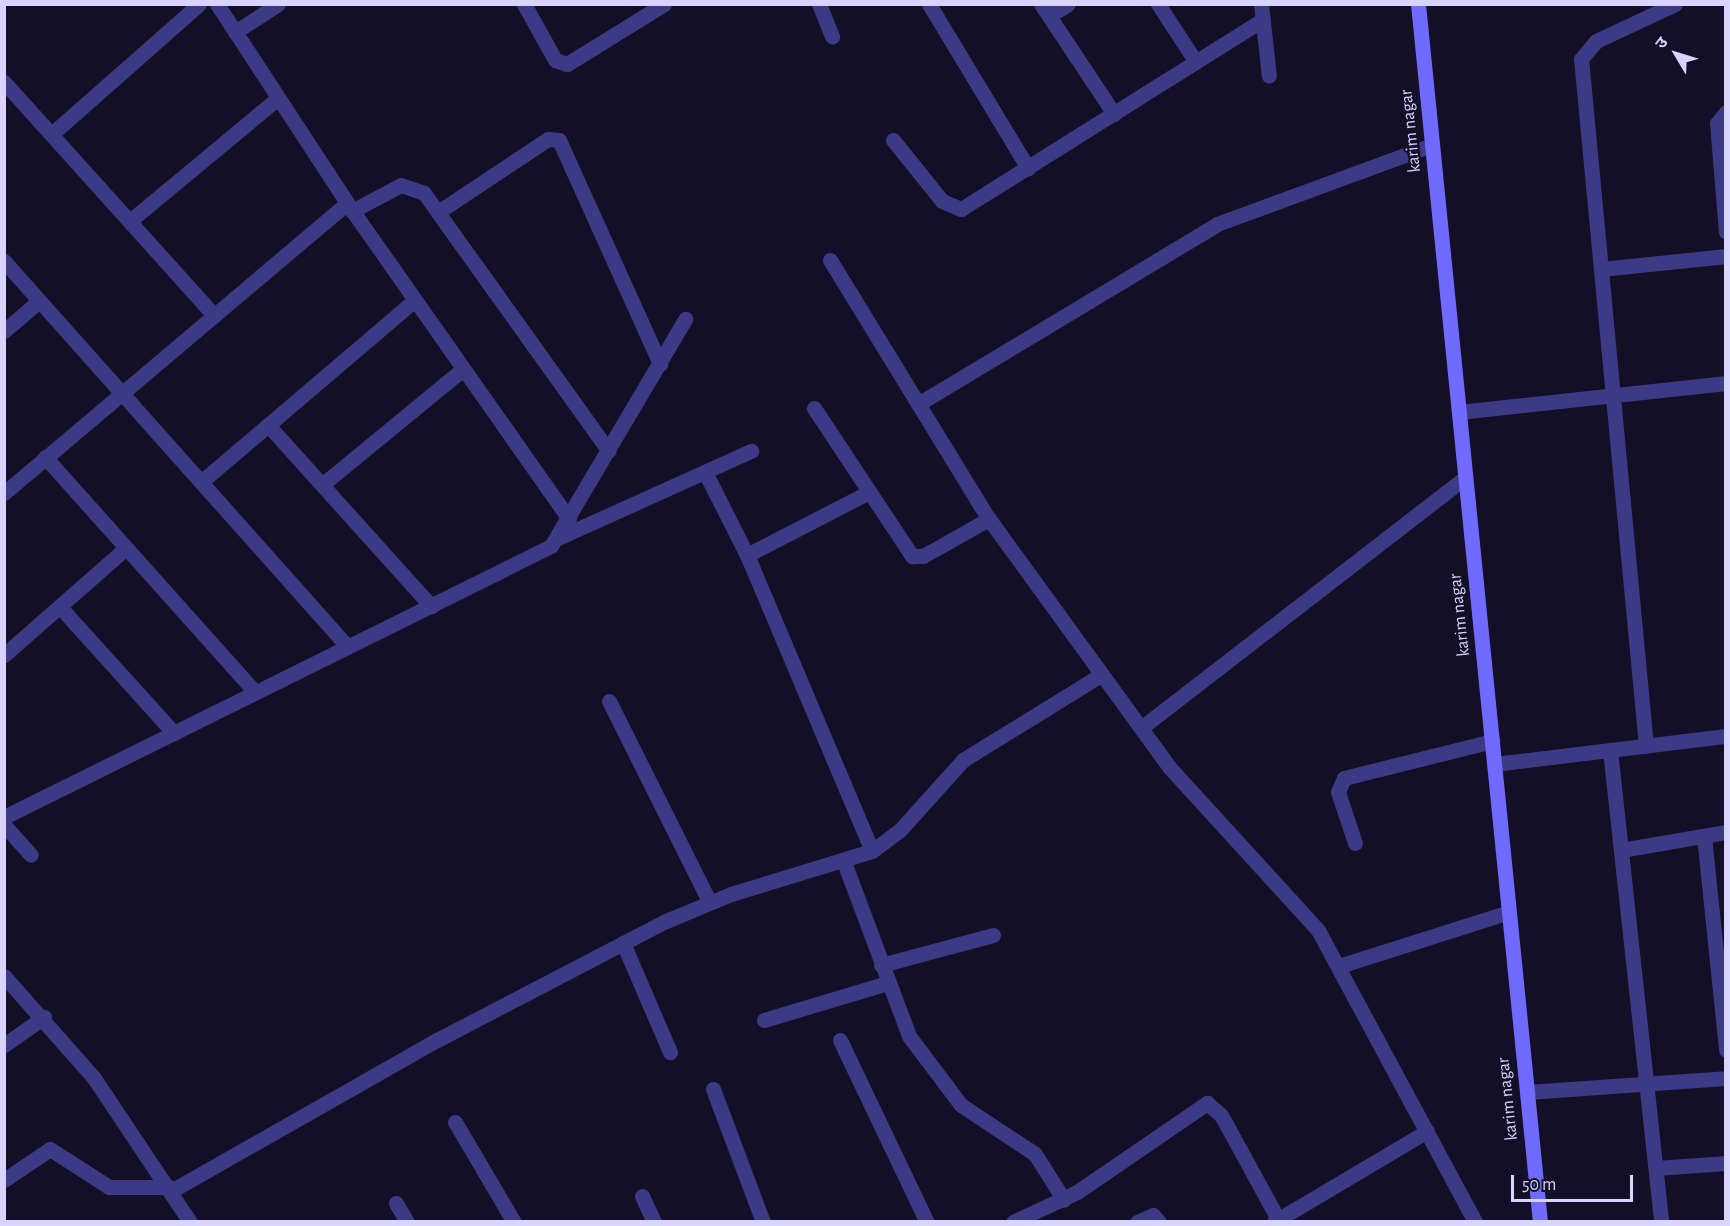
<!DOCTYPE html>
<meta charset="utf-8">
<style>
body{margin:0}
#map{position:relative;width:1730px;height:1226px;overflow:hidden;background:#130f26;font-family:"Alegreya Sans","Noto Sans Devanagari",sans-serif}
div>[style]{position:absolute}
.street>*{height:15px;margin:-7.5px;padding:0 7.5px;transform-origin:7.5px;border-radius:7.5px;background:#3d3a85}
.secondary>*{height:15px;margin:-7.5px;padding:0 7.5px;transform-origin:7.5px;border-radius:7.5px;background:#6f6bff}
span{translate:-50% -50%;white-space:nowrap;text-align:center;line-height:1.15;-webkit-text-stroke:4.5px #130f26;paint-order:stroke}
.street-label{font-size:18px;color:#d9d4ff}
.frame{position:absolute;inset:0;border:6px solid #d9d4ff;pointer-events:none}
.north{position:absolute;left:1646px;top:24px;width:60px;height:60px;-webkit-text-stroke:4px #130f26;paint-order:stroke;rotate:308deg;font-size:16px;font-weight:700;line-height:24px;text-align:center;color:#d9d4ff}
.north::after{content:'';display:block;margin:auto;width:21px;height:27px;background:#d9d4ff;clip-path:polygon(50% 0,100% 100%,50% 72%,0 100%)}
.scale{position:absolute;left:1511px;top:1175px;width:122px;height:27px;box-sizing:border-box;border:3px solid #d9d4ff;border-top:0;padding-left:8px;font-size:18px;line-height:21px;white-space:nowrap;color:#d9d4ff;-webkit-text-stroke:4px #130f26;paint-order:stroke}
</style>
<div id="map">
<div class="street">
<i style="left:217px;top:4px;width:238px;rotate:56.8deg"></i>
<i style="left:347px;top:203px;width:386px;rotate:54.9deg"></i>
<i style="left:524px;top:4px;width:64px;rotate:61deg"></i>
<i style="left:555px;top:60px;width:13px;rotate:18deg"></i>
<i style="left:567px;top:64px;width:114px;rotate:-31.7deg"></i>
<i style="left:819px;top:4px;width:35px;rotate:68deg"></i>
<i style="left:929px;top:4px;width:192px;rotate:58.9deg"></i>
<i style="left:1041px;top:4px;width:132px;rotate:56.4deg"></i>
<i style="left:1158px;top:4px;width:69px;rotate:56.8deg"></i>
<i style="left:1261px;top:4px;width:72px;rotate:83.7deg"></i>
<i style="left:1049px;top:16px;width:22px;rotate:-32deg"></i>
<i style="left:235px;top:32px;width:51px;rotate:-33.1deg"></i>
<i style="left:4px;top:82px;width:312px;rotate:48deg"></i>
<i style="left:1726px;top:112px;width:14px;rotate:129deg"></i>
<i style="left:1717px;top:123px;width:109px;rotate:85.3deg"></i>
<i style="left:54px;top:132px;width:193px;rotate:-41.4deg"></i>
<i style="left:893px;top:140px;width:78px;rotate:51.2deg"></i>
<i style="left:942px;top:201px;width:21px;rotate:23deg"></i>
<i style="left:961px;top:209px;width:355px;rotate:-32.1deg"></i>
<i style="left:352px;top:211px;width:55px;rotate:-28deg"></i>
<i style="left:401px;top:185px;width:24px;rotate:19deg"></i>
<i style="left:424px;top:193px;width:317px;rotate:54.4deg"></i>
<i style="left:438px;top:212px;width:132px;rotate:-33.6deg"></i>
<i style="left:548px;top:139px;width:11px;rotate:5deg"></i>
<i style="left:559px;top:140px;width:246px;rotate:65.7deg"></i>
<i style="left:131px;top:220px;width:191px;rotate:-39.7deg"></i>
<i style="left:830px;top:260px;width:304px;rotate:58.5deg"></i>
<i style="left:989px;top:519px;width:308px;rotate:54deg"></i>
<i style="left:1170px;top:768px;width:219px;rotate:47.6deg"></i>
<i style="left:1318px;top:930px;width:332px;rotate:61.7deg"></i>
<i style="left:4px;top:261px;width:516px;rotate:48.3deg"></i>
<i style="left:1601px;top:269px;width:126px;rotate:-5.9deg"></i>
<i style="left:4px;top:331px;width:46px;rotate:-40.6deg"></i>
<i style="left:918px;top:404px;width:349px;rotate:-31deg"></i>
<i style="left:1217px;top:224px;width:229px;rotate:-20.2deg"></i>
<i style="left:814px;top:408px;width:178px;rotate:56.5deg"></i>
<i style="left:912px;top:556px;width:11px"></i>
<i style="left:923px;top:556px;width:76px;rotate:-29.3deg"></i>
<i style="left:1459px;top:412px;width:269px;rotate:-6.2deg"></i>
<i style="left:268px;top:425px;width:244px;rotate:48deg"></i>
<i style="left:45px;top:457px;width:315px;rotate:48.2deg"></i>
<i style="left:705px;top:472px;width:93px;rotate:63.2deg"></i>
<i style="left:747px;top:555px;width:321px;rotate:67.1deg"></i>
<i style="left:201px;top:482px;width:281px;rotate:-40.4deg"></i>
<i style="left:323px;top:484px;width:181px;rotate:-39.4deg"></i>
<i style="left:4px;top:493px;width:449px;rotate:-40.2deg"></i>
<i style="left:558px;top:538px;width:212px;rotate:-24.3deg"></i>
<i style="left:747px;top:555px;width:135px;rotate:-27.3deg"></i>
<i style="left:60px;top:607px;width:170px;rotate:47.9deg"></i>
<i style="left:4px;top:655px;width:162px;rotate:-41.3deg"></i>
<i style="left:609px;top:701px;width:224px;rotate:63.4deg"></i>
<i style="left:1141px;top:728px;width:409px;rotate:-37.7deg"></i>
<i style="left:1646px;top:746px;width:690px;rotate:-95.4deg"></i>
<i style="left:1581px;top:59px;width:23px;rotate:-50deg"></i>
<i style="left:1596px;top:41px;width:87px;rotate:-25.1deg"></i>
<i style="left:1610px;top:750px;width:475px;rotate:83.8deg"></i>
<i style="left:1494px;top:764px;width:234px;rotate:-6.9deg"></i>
<i style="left:4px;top:817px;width:610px;rotate:-26.36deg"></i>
<i style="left:551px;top:546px;width:264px;rotate:-59.4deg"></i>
<i style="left:4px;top:825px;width:40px;rotate:48deg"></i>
<i style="left:1704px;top:836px;width:215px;rotate:84.1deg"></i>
<i style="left:1355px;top:843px;width:54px;rotate:-108.4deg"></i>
<i style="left:1338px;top:792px;width:15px;rotate:-67deg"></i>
<i style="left:1344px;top:778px;width:153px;rotate:-14deg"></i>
<i style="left:1621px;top:850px;width:107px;rotate:-9.7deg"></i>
<i style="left:844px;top:862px;width:186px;rotate:69.5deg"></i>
<i style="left:909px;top:1036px;width:86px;rotate:53deg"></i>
<i style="left:961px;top:1105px;width:89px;rotate:33.5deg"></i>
<i style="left:1035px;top:1154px;width:54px;rotate:57.8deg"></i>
<i style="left:623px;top:943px;width:119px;rotate:66.7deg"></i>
<i style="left:881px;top:965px;width:116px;rotate:-15deg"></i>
<i style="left:1339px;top:966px;width:178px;rotate:-17.6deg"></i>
<i style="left:4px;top:976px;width:136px;rotate:48.6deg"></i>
<i style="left:94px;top:1078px;width:173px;rotate:56.3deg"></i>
<i style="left:764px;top:1020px;width:128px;rotate:-16.7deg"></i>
<i style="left:840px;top:1040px;width:202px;rotate:64.5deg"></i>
<i style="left:4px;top:1045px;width:49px;rotate:-35deg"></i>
<i style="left:713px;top:1089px;width:142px;rotate:69.4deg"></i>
<i style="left:1527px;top:1092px;width:199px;rotate:-4deg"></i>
<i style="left:455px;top:1122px;width:116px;rotate:59.5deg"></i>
<i style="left:1656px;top:1168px;width:70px;rotate:-4.1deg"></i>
<i style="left:4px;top:1180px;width:55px;rotate:-34deg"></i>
<i style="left:50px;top:1149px;width:70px;rotate:32.8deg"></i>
<i style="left:109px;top:1187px;width:60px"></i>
<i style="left:171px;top:1191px;width:306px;rotate:-29.6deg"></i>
<i style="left:437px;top:1040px;width:258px;rotate:-27.5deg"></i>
<i style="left:666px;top:921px;width:70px;rotate:-22.6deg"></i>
<i style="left:731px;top:894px;width:147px;rotate:-17deg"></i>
<i style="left:872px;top:851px;width:35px;rotate:-37deg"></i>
<i style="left:900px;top:830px;width:94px;rotate:-48deg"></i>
<i style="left:963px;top:760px;width:163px;rotate:-31.7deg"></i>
<i style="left:642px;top:1196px;width:29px;rotate:65deg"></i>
<i style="left:396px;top:1203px;width:22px;rotate:60deg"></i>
<i style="left:1013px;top:1222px;width:71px;rotate:-25.1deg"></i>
<i style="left:1077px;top:1192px;width:158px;rotate:-34.4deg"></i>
<i style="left:1207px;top:1103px;width:18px;rotate:41deg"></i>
<i style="left:1221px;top:1115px;width:119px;rotate:61.3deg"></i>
<i style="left:1137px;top:1222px;width:17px;rotate:-24deg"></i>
<i style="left:1153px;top:1215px;width:9px;rotate:49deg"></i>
<i style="left:1274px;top:1222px;width:178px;rotate:-30.7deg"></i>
</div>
<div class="secondary">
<i style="left:1418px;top:4px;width:1224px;rotate:84.28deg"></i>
</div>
<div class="street-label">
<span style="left:1411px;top:131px;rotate:-96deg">karim nagar</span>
<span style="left:1460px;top:615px;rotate:-96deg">karim nagar</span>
<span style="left:1508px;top:1099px;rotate:-96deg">karim nagar</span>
</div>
<div class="frame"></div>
<div class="north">उ</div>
<div class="scale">50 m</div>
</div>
